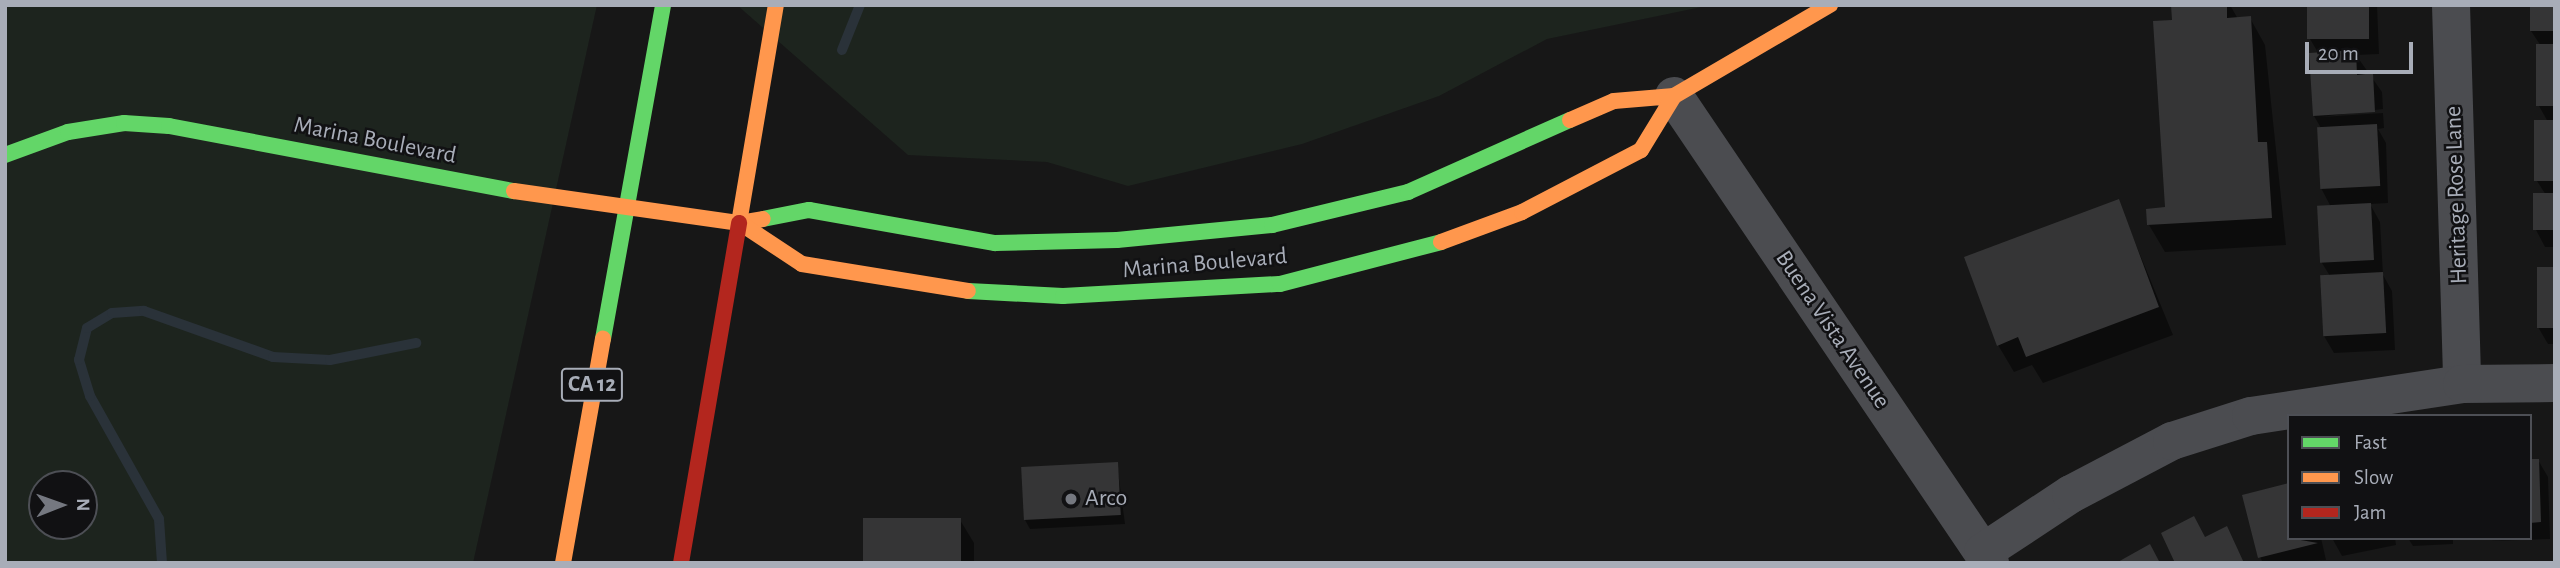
<!DOCTYPE html>
<style>
body{margin:0}
#map{position:relative;width:2560px;height:568px;overflow:hidden;background:#171717;font-family:"Alegreya Sans",sans-serif}
div>[style]{position:absolute}
.green>*{inset:0;background:#1d241e}
.shadow>*{inset:0;background:#0007}
.stream>*{height:10px;margin:-5px;padding:0 5px;transform-origin:5px;border-radius:5px;background:#2a3239}
.building>*{inset:0;background:#353536;transform-origin:0 0}
.street>*{height:38px;margin:-19px;padding:0 19px;transform-origin:19px;border-radius:19px;background:#4b4c50}
.fast>*{height:16px;margin:-8px;padding:0 8px;transform-origin:8px;border-radius:8px;background:#63d668}
.slow>*{height:16px;margin:-8px;padding:0 8px;transform-origin:8px;border-radius:8px;background:#ff974d}
.jam>*{height:16px;margin:-8px;padding:0 8px;transform-origin:8px;border-radius:8px;background:#b3261e}
.dots>*{width:19px;height:19px;translate:-50% -50%;box-sizing:border-box;border:4px solid #111113;border-radius:50%}
span{translate:-50% -50%;white-space:nowrap;text-align:center;line-height:1.15;-webkit-text-stroke:5px #111113;paint-order:stroke}
.shield-label span{padding:2px 5px;background:#111113;border:2px solid;border-radius:5px;-webkit-text-stroke-width:0}
.shield-label{font-size:23px;color:#a8adb8;font-weight:700}
.street-label{font-size:24px;color:#a8adb8}
.poi-label{font-size:24px;color:#a8adb8}
.left{translate:0 -50%;text-align:left}
.frame{position:absolute;inset:0;border:7px solid #a8adb8;pointer-events:none}
.legend{position:absolute;left:2287px;top:414px;width:245px;height:126px;box-sizing:border-box;background:#111113;border:2px solid #4d4f55;margin:0;padding:9px 12px;list-style:none;font-size:21px;color:#a8adb8}
.legend li{display:flex;align-items:center;gap:14px;height:35px}
.legend b{width:35px;border:2px solid #4d4f55}
.north{position:absolute;left:28px;top:470px;width:70px;height:70px;box-sizing:border-box;background:#111113;border:2px solid #4d4f55;border-radius:50%;rotate:89deg;font-size:19px;font-weight:700;line-height:28px;text-align:center;color:#a8adb8}
.north::after{content:'';display:block;margin:auto;width:24px;height:32px;background:#757880;clip-path:polygon(50% 0,100% 100%,50% 72%,0 100%)}
.scale{position:absolute;left:2305px;top:42px;width:108px;height:32px;box-sizing:border-box;border:4px solid #a8adb8;border-top:0;padding-left:9px;font-size:21px;line-height:24px;white-space:nowrap;color:#a8adb8;-webkit-text-stroke:5px #111113;paint-order:stroke}
</style>
<div id="map">
<div class="green">
<i style="clip-path:polygon(evenodd,5px 5px,597px 5px,473px 563px,5px 563px,5px 5px,42px 484px,84px 484px,84px 526px,42px 526px,42px 484px)"></i>
<i style="clip-path:polygon(737px 5px,1711px 5px,1547px 39px,1439px 96px,1302px 144px,1128px 186px,1047px 162px,908px 155px)"></i>
</div>
<div class="shadow">
<i style="clip-path:polygon(2173px 5px,2230px 5px,2238px 19px,2250px 18px,2265px 45px,2286px 245px,2165px 252px,2149px 225px,2167px 209px)"></i>
<i style="clip-path:polygon(2309px 5px,2377px 5px,2379px 54px,2356px 55px,2382px 92px,2383px 109px,2321px 117px,2383px 113px,2384px 128px,2378px 129px,2386px 143px,2388px 203px,2370px 204px,2380px 222px,2383px 275px,2392px 291px,2395px 350px,2334px 353px,2324px 336px,2330px 276px,2322px 263px,2331px 207px,2321px 188px,2321px 128px,2314px 116px,2319px 54px,2310px 39px)"></i>
<i style="clip-path:polygon(2555px 5px,2555px 247px,2545px 247px,2536px 230px,2546px 195px,2537px 181px,2548px 122px,2539px 106px,2541px 46px,2531px 31px)"></i>
<i style="clip-path:polygon(2118px 201px,2173px 335px,2043px 383px,2032px 365px,2014px 372px,1998px 345px)"></i>
<i style="clip-path:polygon(2555px 268px,2555px 344px,2548px 344px,2538px 327px)"></i>
<i style="clip-path:polygon(2538px 460px,2548px 477px,2550px 539px,2490px 541px,2530px 538px,2530px 461px)"></i>
<i style="clip-path:polygon(1117px 464px,1125px 524px,1030px 529px,1025px 520px)"></i>
<i style="clip-path:polygon(960px 520px,974px 543px,974px 563px,865px 563px)"></i>
<i style="clip-path:polygon(2289px 538px,2321px 538px,2326px 560px,2263px 563px,2260px 557px)"></i>
<i style="clip-path:polygon(2332px 538px,2395px 538px,2396px 545px,2342px 556px)"></i>
<i style="clip-path:polygon(2408px 538px,2453px 538px,2453px 544px,2413px 546px)"></i>
</div>
<div class="stream">
<i style="left:842px;top:50px;width:48px;rotate:-68.2deg"></i>
<i style="left:162px;top:563px;width:44px;rotate:-93.9deg"></i>
<i style="left:159px;top:519px;width:141px;rotate:-119.3deg"></i>
<i style="left:90px;top:396px;width:38px;rotate:-107deg"></i>
<i style="left:79px;top:360px;width:33px;rotate:-76deg"></i>
<i style="left:87px;top:328px;width:29px;rotate:-31deg"></i>
<i style="left:112px;top:313px;width:32px;rotate:-4deg"></i>
<i style="left:144px;top:311px;width:137px;rotate:19.6deg"></i>
<i style="left:273px;top:357px;width:57px;rotate:3deg"></i>
<i style="left:330px;top:360px;width:88px;rotate:-11.2deg"></i>
</div>
<div class="building">
<i style="clip-path:polygon(2171px 5px,2227px 5px,2227px 18px,2251px 16px,2258px 142px,2267px 142px,2272px 218px,2147px 225px,2146px 209px,2165px 207px,2153px 21px,2172px 20px)"></i>
<i style="left:2307px;top:5px;width:62px;height:34px"></i>
<i style="left:2530px;top:5px;width:25px;height:26px"></i>
<i style="left:2555px;top:44px;width:62px;height:19px;rotate:90deg"></i>
<i style="clip-path:polygon(2356px 50px,2357px 75px,2373px 73px,2375px 112px,2313px 116px,2309px 53px)"></i>
<i style="left:2534px;top:120px;width:21px;height:61px"></i>
<i style="left:2377px;top:124px;width:62px;height:60px;rotate:87deg"></i>
<i style="left:2555px;top:193px;width:37px;height:22px;rotate:90deg"></i>
<i style="clip-path:polygon(2119px 199px,2159px 307px,2026px 357px,2018px 337px,1997px 346px,1964px 257px)"></i>
<i style="left:2371px;top:203px;width:57px;height:54px;rotate:87deg"></i>
<i style="left:2537px;top:267px;width:18px;height:61px"></i>
<i style="left:2383px;top:272px;width:61px;height:63px;rotate:87deg"></i>
<i style="clip-path:polygon(2530px 459px,2539px 459px,2541px 522px,2530px 523px)"></i>
<i style="left:1118px;top:462px;width:53px;height:97px;rotate:87deg"></i>
<i style="clip-path:polygon(2289px 483px,2289px 538px,2318px 543px,2258px 558px,2242px 495px)"></i>
<i style="clip-path:polygon(2194px 516px,2205px 537px,2227px 526px,2244px 563px,2175px 563px,2161px 533px)"></i>
<i style="left:863px;top:518px;width:98px;height:45px"></i>
<i style="clip-path:polygon(2150px 544px,2160px 563px,2116px 563px)"></i>
</div>
<div class="street">
<i style="left:2451px;top:5px;width:379px;rotate:88.3deg"></i>
<i style="left:1674px;top:96px;width:564px;rotate:55.92deg"></i>
<i style="left:1983px;top:552px;width:105px;rotate:-33.4deg"></i>
<i style="left:2071px;top:494px;width:114px;rotate:-27.7deg"></i>
<i style="left:2172px;top:441px;width:83px;rotate:-17.6deg"></i>
<i style="left:2251px;top:416px;width:213px;rotate:-8.6deg"></i>
<i style="left:2462px;top:384px;width:93px;rotate:-0.6deg"></i>
</div>
<div class="fast">
<i style="left:5px;top:155px;width:67px;rotate:-20.1deg"></i>
<i style="left:68px;top:132px;width:57px;rotate:-9.1deg"></i>
<i style="left:124px;top:123px;width:45px;rotate:3.8deg"></i>
<i style="left:169px;top:126px;width:351px;rotate:10.7deg"></i>
<i style="left:763px;top:219px;width:47px;rotate:-11.1deg"></i>
<i style="left:809px;top:210px;width:189px;rotate:10.1deg"></i>
<i style="left:995px;top:243px;width:122px;rotate:-1.4deg"></i>
<i style="left:1117px;top:240px;width:156px;rotate:-5.5deg"></i>
<i style="left:1272px;top:225px;width:140px;rotate:-13.6deg"></i>
<i style="left:1408px;top:192px;width:177px;rotate:-24deg"></i>
<i style="left:968px;top:291px;width:95px;rotate:3deg"></i>
<i style="left:1063px;top:296px;width:217px;rotate:-3.2deg"></i>
<i style="left:1280px;top:284px;width:166px;rotate:-14.6deg"></i>
<i style="left:603px;top:339px;width:339px;rotate:-79.8deg"></i>
</div>
<div class="slow">
<i style="left:1570px;top:120px;width:48px;rotate:-23.4deg"></i>
<i style="left:1614px;top:101px;width:60px;rotate:-4.8deg"></i>
<i style="left:1674px;top:96px;width:181px;rotate:-30.3deg"></i>
<i style="left:514px;top:191px;width:228px;rotate:8.1deg"></i>
<i style="left:740px;top:223px;width:23px;rotate:-10deg"></i>
<i style="left:739px;top:223px;width:221px;rotate:-80.4deg"></i>
<i style="left:740px;top:223px;width:74px;rotate:33.5deg"></i>
<i style="left:802px;top:264px;width:168px;rotate:9.2deg"></i>
<i style="left:1441px;top:242px;width:86px;rotate:-20.3deg"></i>
<i style="left:1522px;top:212px;width:134px;rotate:-27.5deg"></i>
<i style="left:1641px;top:150px;width:63px;rotate:-58.6deg"></i>
<i style="left:563px;top:563px;width:228px;rotate:-79.9deg"></i>
</div>
<div class="jam">
<i style="left:681px;top:563px;width:345px;rotate:-80.3deg"></i>
</div>
<div class="dots">
<i style="left:1071px;top:499px;background:#757880"></i>
</div>
<div class="shield-label">
<span style="left:592px;top:385px">CA 12</span>
</div>
<div class="street-label">
<span style="left:375px;top:141px;rotate:11deg">Marina Boulevard</span>
<span style="left:2457px;top:195px;rotate:-92deg">Heritage Rose Lane</span>
<span style="left:1205px;top:264px;rotate:-5deg">Marina Boulevard</span>
<span style="left:1832px;top:330px;rotate:56deg">Buena Vista Avenue</span>
</div>
<div class="poi-label">
<span class="left" style="left:1085px;top:499px">Arco</span>
</div>
<div class="frame"></div>
<ul class="legend">
<li><b style="height:9px;background:#63d668"></b>Fast</li>
<li><b style="height:9px;background:#ff974d"></b>Slow</li>
<li><b style="height:9px;background:#b3261e"></b>Jam</li>
</ul>
<div class="north">N</div>
<div class="scale">20 m</div>
</div>
